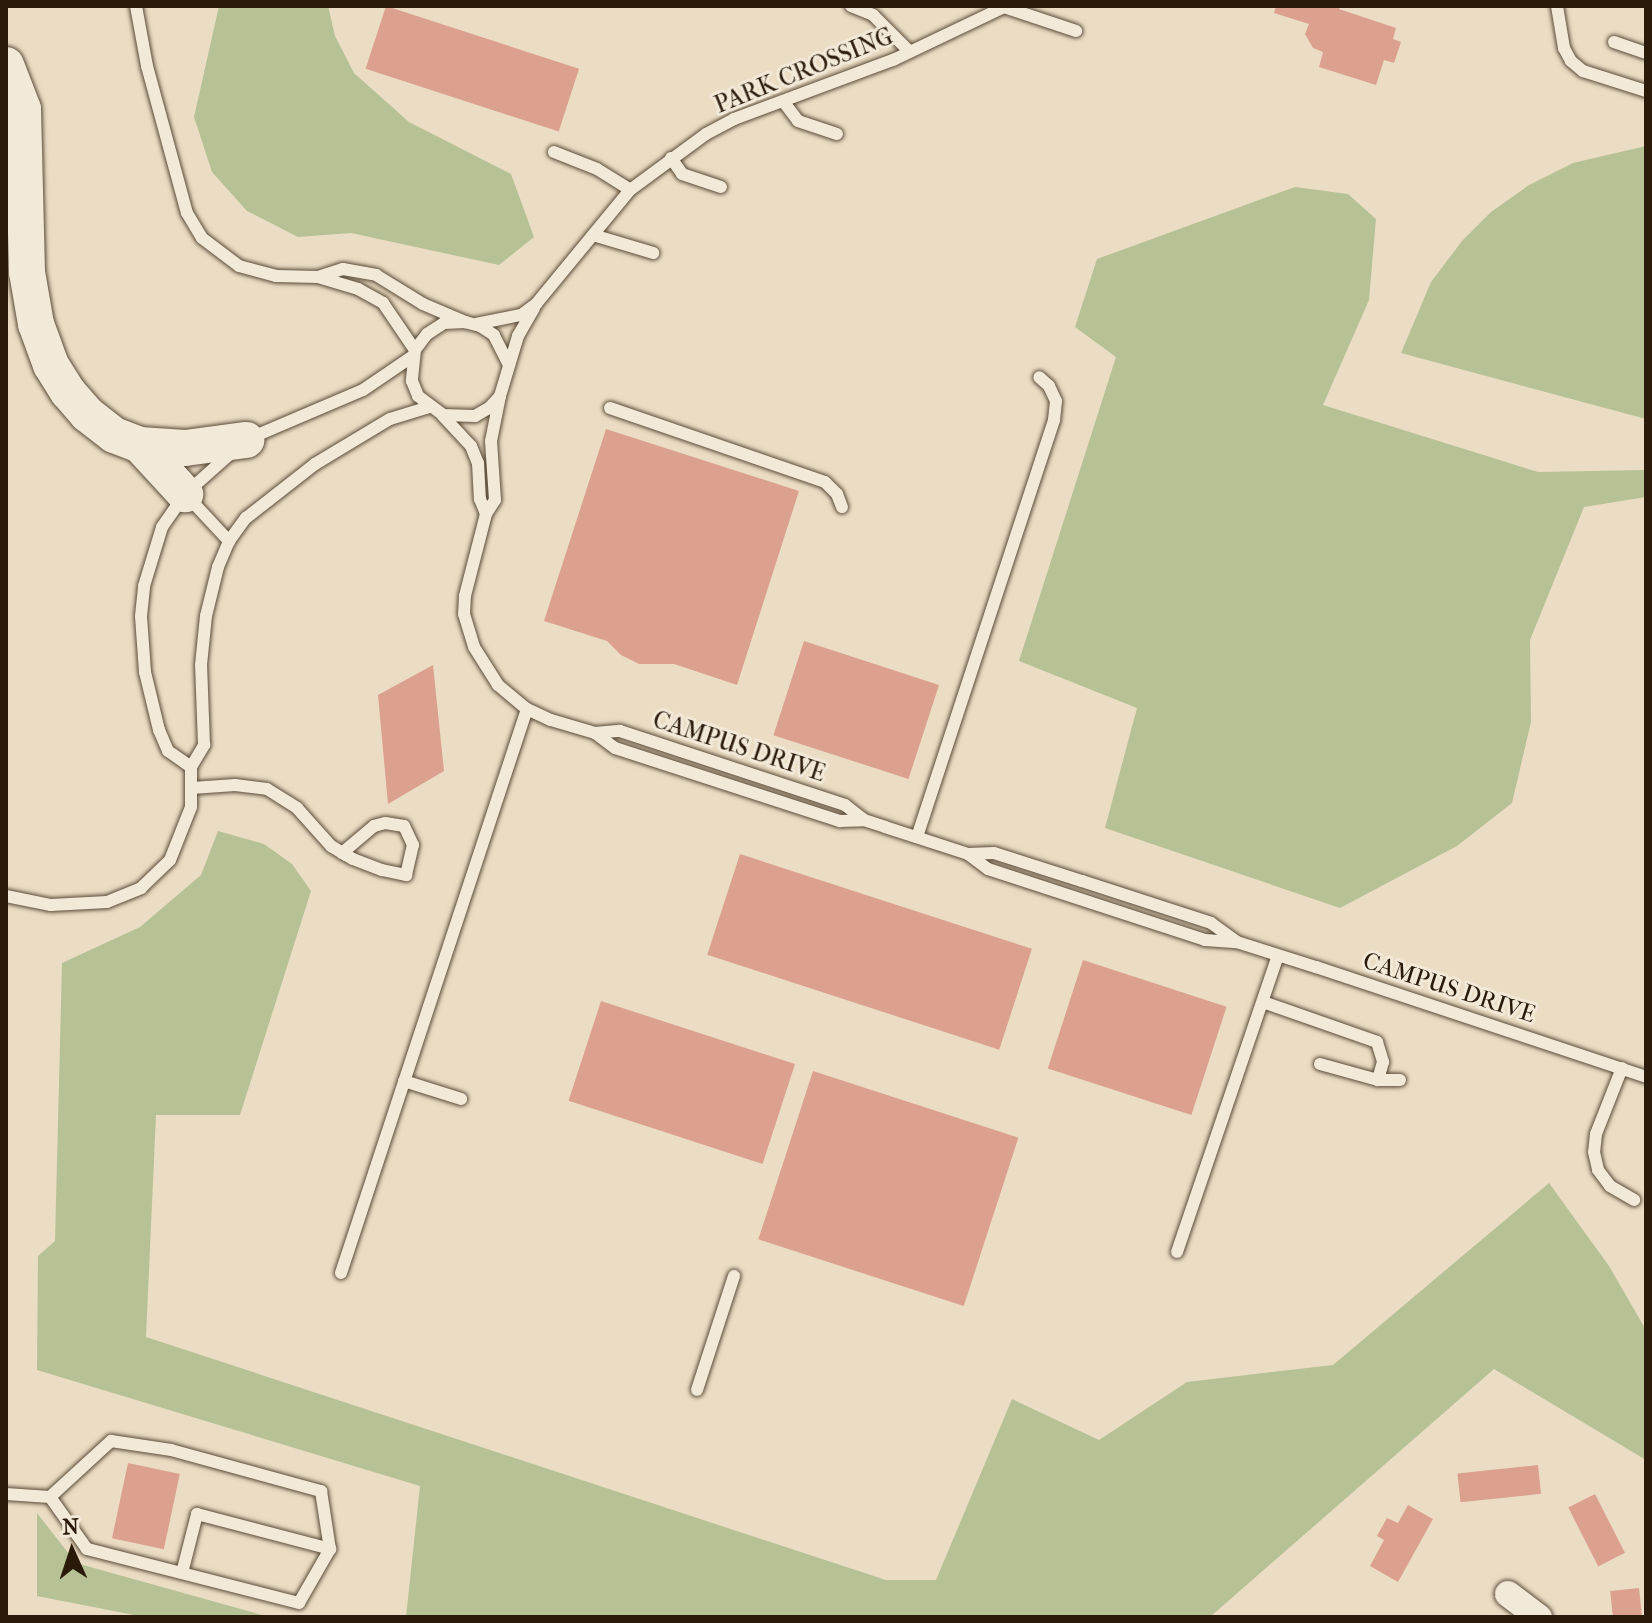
<!DOCTYPE html>
<style>
body{margin:0}
#map{position:relative;width:1652px;height:1623px;overflow:hidden;background:#ebddc4;font-family:"IM FELL French Canon",serif}
div>[style]{position:absolute}
.green>*{inset:0;background:#b6c195}
.building>*{inset:0;background:#dba18e;transform-origin:0 0}
.roads{filter:drop-shadow(0 0 2px #5a4b38) drop-shadow(0 0 2px #5a4b38)}
.service>*{height:12px;margin:-6px;padding:0 6px;transform-origin:6px;border-radius:6px;background:#f2e9d9}
.minor>*{height:26px;margin:-13px;padding:0 13px;transform-origin:13px;border-radius:13px;background:#f2e9d9}
.secondary>*{height:36px;margin:-18px;padding:0 18px;transform-origin:18px;border-radius:18px;background:#f2e9d9}
span{translate:-50% -50%;white-space:nowrap;text-align:center;line-height:1.15;-webkit-text-stroke:6px #f2e9d9;paint-order:stroke}
.street-label{font-size:24px;color:#2a1a0a}
.frame{position:absolute;inset:0;border:8px solid #2a1a0a;pointer-events:none}
.north{position:absolute;left:32px;top:1511px;width:80px;height:80px;-webkit-text-stroke:6px #f2e9d9;paint-order:stroke;rotate:357deg;font-size:22px;font-weight:700;line-height:32px;text-align:center;color:#2a1a0a}
.north::after{content:'';display:block;margin:auto;width:28px;height:36px;background:#2a1a0a;clip-path:polygon(50% 0,100% 100%,50% 72%,0 100%)}
</style>
<div id="map">
<div class="green">
<i style="clip-path:polygon(219px 6px,328px 6px,335px 36px,354px 73px,409px 122px,511px 174px,534px 237px,499px 265px,351px 233px,298px 237px,247px 211px,212px 172px,194px 117px)"></i>
<i style="clip-path:polygon(1646px 146px,1646px 419px,1401px 353px,1431px 282px,1462px 241px,1491px 212px,1529px 185px,1573px 163px)"></i>
<i style="clip-path:polygon(1295px 187px,1348px 194px,1376px 219px,1369px 300px,1323px 405px,1538px 472px,1646px 470px,1646px 497px,1584px 507px,1530px 640px,1531px 722px,1512px 803px,1457px 846px,1340px 908px,1105px 828px,1137px 708px,1019px 661px,1116px 357px,1075px 327px,1097px 259px)"></i>
<i style="clip-path:polygon(218px 831px,264px 844px,292px 864px,311px 891px,240px 1115px,156px 1115px,146px 1337px,886px 1580px,936px 1580px,1012px 1399px,1099px 1440px,1187px 1382px,1333px 1365px,1549px 1183px,1609px 1266px,1646px 1330px,1646px 1460px,1494px 1369px,1210px 1617px,406px 1617px,420px 1486px,37px 1370px,38px 1256px,55px 1241px,62px 963px,140px 927px,201px 875px)"></i>
<i style="clip-path:polygon(37px 1513px,76px 1563px,269px 1617px,144px 1617px,37px 1596px)"></i>
</div>
<div class="building">
<i style="left:386px;top:6px;width:203px;height:66px;rotate:18deg"></i>
<i style="clip-path:polygon(1276px 6px,1340px 6px,1339px 9px,1396px 28px,1393px 39px,1401px 42px,1394px 63px,1384px 60px,1376px 85px,1319px 67px,1323px 52px,1313px 48px,1305px 34px,1309px 24px,1274px 13px)"></i>
<i style="clip-path:polygon(606px 429px,799px 491px,737px 685px,674px 664px,639px 664px,621px 655px,607px 641px,544px 621px)"></i>
<i style="left:804px;top:641px;width:142px;height:99px;rotate:18deg"></i>
<i style="clip-path:polygon(433px 665px,444px 771px,388px 804px,378px 695px)"></i>
<i style="left:740px;top:854px;width:307px;height:106px;rotate:18deg"></i>
<i style="left:1083px;top:960px;width:151px;height:114px;rotate:18deg"></i>
<i style="left:601px;top:1001px;width:204px;height:105px;rotate:18deg"></i>
<i style="left:813px;top:1071px;width:216px;height:177px;rotate:18deg"></i>
<i style="left:128px;top:1463px;width:53px;height:77px;rotate:12deg"></i>
<i style="left:1538px;top:1465px;width:29px;height:81px;rotate:84deg"></i>
<i style="left:1595px;top:1494px;width:66px;height:30px;rotate:63deg"></i>
<i style="clip-path:polygon(1408px 1505px,1433px 1519px,1398px 1582px,1370px 1566px,1384px 1540px,1377px 1536px,1387px 1518px,1398px 1523px)"></i>
<i style="left:1639px;top:1588px;width:29px;height:29px;rotate:84deg"></i>
</div>
<div class="roads">
<div class="service">
<i style="left:136px;top:6px;width:61px;rotate:79.6deg"></i>
<i style="left:147px;top:66px;width:152px;rotate:74.8deg"></i>
<i style="left:187px;top:213px;width:29px;rotate:59deg"></i>
<i style="left:202px;top:238px;width:46px;rotate:37.1deg"></i>
<i style="left:239px;top:266px;width:38px;rotate:15deg"></i>
<i style="left:276px;top:276px;width:42px;rotate:1.4deg"></i>
<i style="left:318px;top:277px;width:26px;rotate:-18deg"></i>
<i style="left:343px;top:269px;width:34px;rotate:10deg"></i>
<i style="left:376px;top:275px;width:55px;rotate:31.7deg"></i>
<i style="left:423px;top:304px;width:46px;rotate:23.2deg"></i>
<i style="left:851px;top:6px;width:24px;rotate:22deg"></i>
<i style="left:873px;top:15px;width:52px;rotate:45deg"></i>
<i style="left:1557px;top:6px;width:43px;rotate:80.5deg"></i>
<i style="left:1564px;top:48px;width:15px;rotate:62deg"></i>
<i style="left:1571px;top:61px;width:16px;rotate:40deg"></i>
<i style="left:1583px;top:71px;width:66px;rotate:17.6deg"></i>
<i style="left:1004px;top:7px;width:76px;rotate:18.4deg"></i>
<i style="left:1614px;top:42px;width:34px;rotate:19deg"></i>
<i style="left:783px;top:101px;width:25px;rotate:53deg"></i>
<i style="left:798px;top:121px;width:41px;rotate:18.4deg"></i>
<i style="left:554px;top:152px;width:46px;rotate:21.6deg"></i>
<i style="left:597px;top:169px;width:39px;rotate:32deg"></i>
<i style="left:671px;top:158px;width:19px;rotate:55deg"></i>
<i style="left:682px;top:174px;width:41px;rotate:18.4deg"></i>
<i style="left:593px;top:235px;width:63px;rotate:16.7deg"></i>
<i style="left:318px;top:277px;width:42px;rotate:16.7deg"></i>
<i style="left:358px;top:289px;width:29px;rotate:29deg"></i>
<i style="left:383px;top:303px;width:57px;rotate:55.8deg"></i>
<i style="left:476px;top:324px;width:46px;rotate:-11.3deg"></i>
<i style="left:521px;top:315px;width:19px;rotate:-36deg"></i>
<i style="left:536px;top:304px;width:148px;rotate:-50.5deg"></i>
<i style="left:630px;top:190px;width:94px;rotate:-36.4deg"></i>
<i style="left:706px;top:134px;width:32px;rotate:-28deg"></i>
<i style="left:734px;top:119px;width:170px;rotate:-20.4deg"></i>
<i style="left:893px;top:60px;width:125px;rotate:-25.5deg"></i>
<i style="left:508px;top:363px;width:31px;rotate:-117deg"></i>
<i style="left:494px;top:335px;width:17px;rotate:-147deg"></i>
<i style="left:480px;top:326px;width:16px;rotate:-165deg"></i>
<i style="left:465px;top:322px;width:21px;rotate:177deg"></i>
<i style="left:444px;top:323px;width:20px;rotate:147deg"></i>
<i style="left:427px;top:334px;width:20px;rotate:127deg"></i>
<i style="left:415px;top:350px;width:31px;rotate:96deg"></i>
<i style="left:412px;top:381px;width:16px;rotate:68deg"></i>
<i style="left:418px;top:396px;width:31px;rotate:37deg"></i>
<i style="left:443px;top:415px;width:32px;rotate:2deg"></i>
<i style="left:475px;top:416px;width:16px;rotate:-30deg"></i>
<i style="left:489px;top:408px;width:16px;rotate:-47deg"></i>
<i style="left:500px;top:396px;width:63px;rotate:-73.3deg"></i>
<i style="left:518px;top:336px;width:32px;rotate:-60deg"></i>
<i style="left:500px;top:396px;width:46px;rotate:101.3deg"></i>
<i style="left:491px;top:441px;width:59px;rotate:86.1deg"></i>
<i style="left:495px;top:500px;width:17px;rotate:123deg"></i>
<i style="left:486px;top:514px;width:85px;rotate:104.4deg"></i>
<i style="left:465px;top:596px;width:18px;rotate:93deg"></i>
<i style="left:464px;top:614px;width:34px;rotate:73deg"></i>
<i style="left:474px;top:647px;width:45px;rotate:57.7deg"></i>
<i style="left:498px;top:685px;width:38px;rotate:40deg"></i>
<i style="left:527px;top:709px;width:26px;rotate:25deg"></i>
<i style="left:551px;top:720px;width:46px;rotate:16.5deg"></i>
<i style="left:595px;top:733px;width:25px;rotate:-5deg"></i>
<i style="left:620px;top:731px;width:237px;rotate:18.2deg"></i>
<i style="left:845px;top:805px;width:24px;rotate:38deg"></i>
<i style="left:610px;top:408px;width:227px;rotate:19deg"></i>
<i style="left:825px;top:482px;width:17px;rotate:45deg"></i>
<i style="left:837px;top:494px;width:14px;rotate:69deg"></i>
<i style="left:443px;top:416px;width:41px;rotate:47deg"></i>
<i style="left:471px;top:446px;width:18px;rotate:68deg"></i>
<i style="left:478px;top:463px;width:36px;rotate:87deg"></i>
<i style="left:480px;top:499px;width:16px;rotate:68deg"></i>
<i style="left:248px;top:439px;width:125px;rotate:-23.1deg"></i>
<i style="left:363px;top:390px;width:60px;rotate:-34.2deg"></i>
<i style="left:187px;top:496px;width:62px;rotate:47deg"></i>
<i style="left:595px;top:733px;width:25px;rotate:37deg"></i>
<i style="left:615px;top:748px;width:237px;rotate:18deg"></i>
<i style="left:840px;top:821px;width:24px;rotate:-2deg"></i>
<i style="left:864px;top:820px;width:22px;rotate:18deg"></i>
<i style="left:885px;top:827px;width:87px;rotate:18deg"></i>
<i style="left:968px;top:854px;width:25px;rotate:37deg"></i>
<i style="left:988px;top:869px;width:228px;rotate:18.1deg"></i>
<i style="left:1205px;top:940px;width:32px;rotate:4deg"></i>
<i style="left:1237px;top:942px;width:83px;rotate:17.6deg"></i>
<i style="left:1316px;top:967px;width:348px;rotate:18.4deg"></i>
<i style="left:191px;top:767px;width:28px;rotate:-145deg"></i>
<i style="left:168px;top:751px;width:23px;rotate:-113deg"></i>
<i style="left:159px;top:730px;width:60px;rotate:-103.6deg"></i>
<i style="left:145px;top:672px;width:56px;rotate:-94.1deg"></i>
<i style="left:141px;top:616px;width:30px;rotate:-84deg"></i>
<i style="left:144px;top:586px;width:62px;rotate:-73deg"></i>
<i style="left:162px;top:527px;width:40px;rotate:-55.1deg"></i>
<i style="left:185px;top:494px;width:62px;rotate:-41.7deg"></i>
<i style="left:192px;top:788px;width:43px;rotate:-4deg"></i>
<i style="left:235px;top:785px;width:32px;rotate:7deg"></i>
<i style="left:267px;top:789px;width:36px;rotate:32deg"></i>
<i style="left:297px;top:808px;width:51px;rotate:48.2deg"></i>
<i style="left:331px;top:846px;width:17px;rotate:31deg"></i>
<i style="left:346px;top:855px;width:8px;rotate:30deg"></i>
<i style="left:353px;top:859px;width:31px;rotate:21deg"></i>
<i style="left:382px;top:870px;width:25px;rotate:12deg"></i>
<i style="left:406px;top:875px;width:31px;rotate:-77deg"></i>
<i style="left:413px;top:845px;width:21px;rotate:-115deg"></i>
<i style="left:404px;top:826px;width:19px;rotate:-171deg"></i>
<i style="left:385px;top:823px;width:11px;rotate:165deg"></i>
<i style="left:374px;top:826px;width:42px;rotate:139.8deg"></i>
<i style="left:917px;top:837px;width:439px;rotate:-71.8deg"></i>
<i style="left:1054px;top:420px;width:19px;rotate:-84deg"></i>
<i style="left:1056px;top:401px;width:17px;rotate:-115deg"></i>
<i style="left:1049px;top:386px;width:13px;rotate:-138deg"></i>
<i style="left:968px;top:854px;width:26px;rotate:-2deg"></i>
<i style="left:994px;top:853px;width:92px;rotate:17.7deg"></i>
<i style="left:1082px;top:881px;width:136px;rotate:18deg"></i>
<i style="left:1211px;top:923px;width:32px;rotate:36deg"></i>
<i style="left:6px;top:896px;width:46px;rotate:11.3deg"></i>
<i style="left:51px;top:905px;width:56px;rotate:-3.1deg"></i>
<i style="left:107px;top:902px;width:37px;rotate:-22deg"></i>
<i style="left:141px;top:888px;width:40px;rotate:-44deg"></i>
<i style="left:170px;top:860px;width:57px;rotate:-68.4deg"></i>
<i style="left:191px;top:807px;width:40px;rotate:-90deg"></i>
<i style="left:191px;top:767px;width:26px;rotate:-59deg"></i>
<i style="left:204px;top:745px;width:80px;rotate:-92.1deg"></i>
<i style="left:201px;top:665px;width:49px;rotate:-84.2deg"></i>
<i style="left:206px;top:616px;width:50px;rotate:-76.2deg"></i>
<i style="left:218px;top:567px;width:28px;rotate:-67deg"></i>
<i style="left:229px;top:541px;width:29px;rotate:-54deg"></i>
<i style="left:246px;top:518px;width:88px;rotate:-38deg"></i>
<i style="left:315px;top:464px;width:87px;rotate:-31deg"></i>
<i style="left:390px;top:419px;width:41px;rotate:-17.1deg"></i>
<i style="left:1263px;top:1002px;width:121px;rotate:19.3deg"></i>
<i style="left:1377px;top:1042px;width:21px;rotate:73deg"></i>
<i style="left:1383px;top:1062px;width:19px;rotate:106deg"></i>
<i style="left:1320px;top:1064px;width:60px;rotate:15.4deg"></i>
<i style="left:1378px;top:1080px;width:22px"></i>
<i style="left:1622px;top:1068px;width:71px;rotate:111.5deg"></i>
<i style="left:1596px;top:1134px;width:18px;rotate:96deg"></i>
<i style="left:1594px;top:1152px;width:18px;rotate:77deg"></i>
<i style="left:1598px;top:1170px;width:20px;rotate:53deg"></i>
<i style="left:1610px;top:1186px;width:28px;rotate:30deg"></i>
<i style="left:404px;top:1081px;width:60px;rotate:17.5deg"></i>
<i style="left:1177px;top:1252px;width:313px;rotate:-71.2deg"></i>
<i style="left:341px;top:1273px;width:594px;rotate:-71.75deg"></i>
<i style="left:697px;top:1390px;width:120px;rotate:-72deg"></i>
<i style="left:6px;top:1494px;width:44px;rotate:3.9deg"></i>
<i style="left:50px;top:1497px;width:83px;rotate:-42.6deg"></i>
<i style="left:111px;top:1441px;width:61px;rotate:8.5deg"></i>
<i style="left:171px;top:1450px;width:156px;rotate:15.3deg"></i>
<i style="left:321px;top:1491px;width:59px;rotate:81.2deg"></i>
<i style="left:330px;top:1549px;width:62px;rotate:119.9deg"></i>
<i style="left:299px;top:1603px;width:219px;rotate:-165.7deg"></i>
<i style="left:87px;top:1549px;width:64px;rotate:-125.4deg"></i>
<i style="left:182px;top:1573px;width:61px;rotate:-75.7deg"></i>
<i style="left:197px;top:1514px;width:138px;rotate:14.7deg"></i>
</div>
<div class="minor">
<i style="left:1508px;top:1594px;width:39px;rotate:37deg"></i>
</div>
<div class="secondary">
<i style="left:6px;top:65px;width:47px;rotate:68.9deg"></i>
<i style="left:23px;top:109px;width:163px;rotate:88.6deg"></i>
<i style="left:27px;top:272px;width:53px;rotate:80.2deg"></i>
<i style="left:36px;top:324px;width:44px;rotate:69.9deg"></i>
<i style="left:51px;top:365px;width:32px;rotate:58deg"></i>
<i style="left:68px;top:392px;width:29px;rotate:49deg"></i>
<i style="left:87px;top:414px;width:34px;rotate:38deg"></i>
<i style="left:114px;top:435px;width:28px;rotate:21deg"></i>
<i style="left:140px;top:445px;width:45px;rotate:3.8deg"></i>
<i style="left:185px;top:448px;width:62px;rotate:-7.5deg"></i>
<i style="left:140px;top:445px;width:67px;rotate:47.4deg"></i>
</div>
</div>
<div class="street-label">
<span style="left:804px;top:71px;rotate:-22deg">PARK CROSSING</span>
<span style="left:739px;top:747px;rotate:18deg">CAMPUS DRIVE</span>
<span style="left:1449px;top:988px;rotate:18deg">CAMPUS DRIVE</span>
</div>
<div class="frame"></div>
<div class="north">N</div>
</div>
